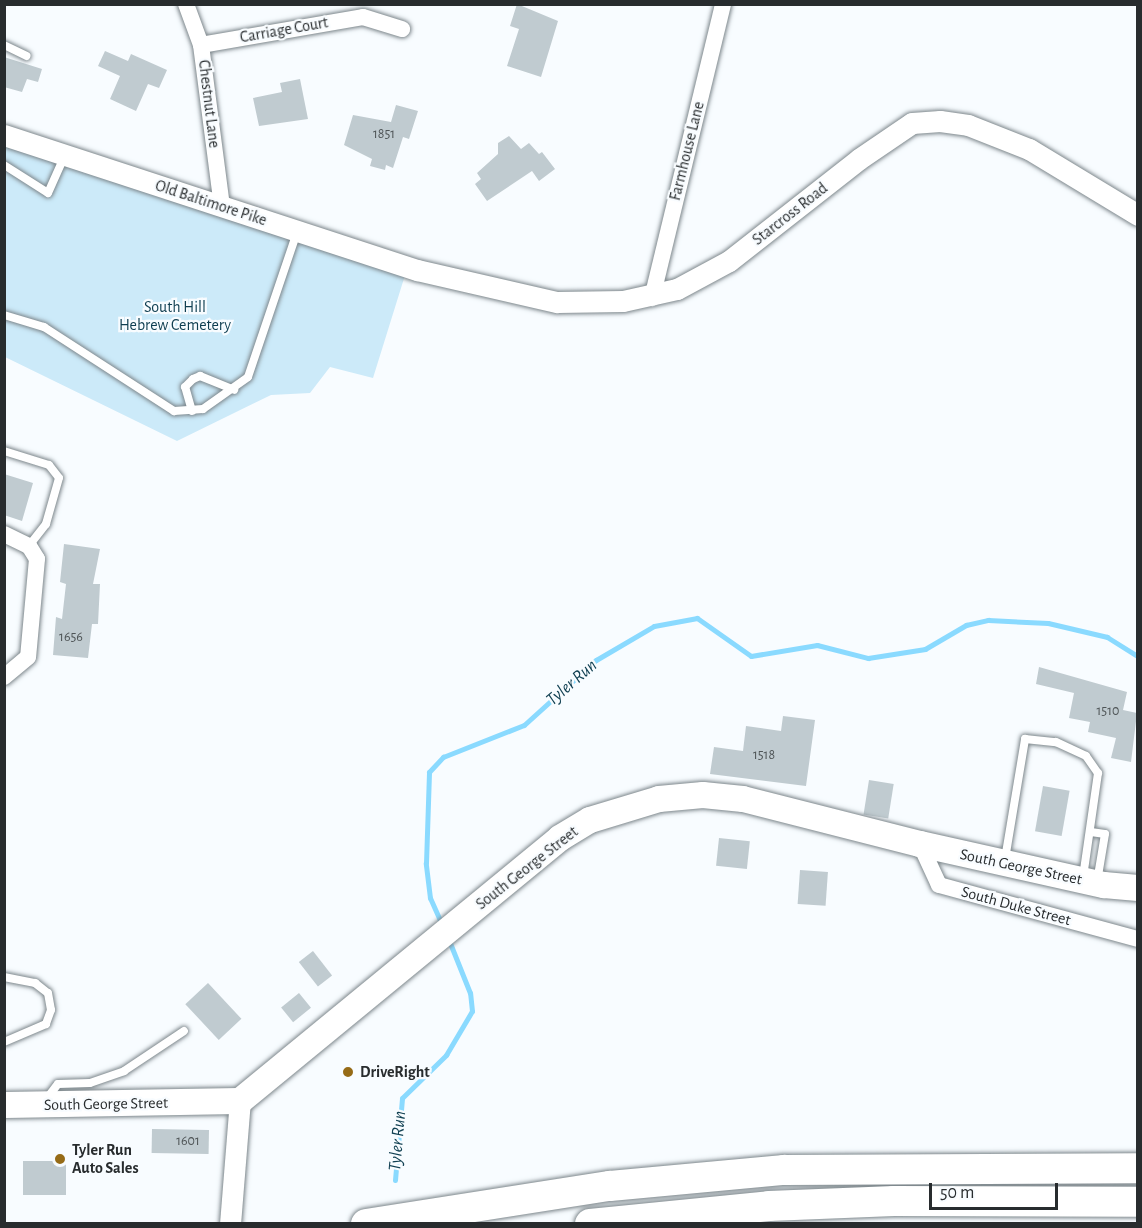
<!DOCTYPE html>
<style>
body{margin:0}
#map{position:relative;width:1142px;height:1228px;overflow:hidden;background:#f8fcff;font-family:"Alegreya Sans",sans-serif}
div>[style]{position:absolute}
.green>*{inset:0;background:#cceaf9}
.stream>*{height:5px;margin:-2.5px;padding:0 2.5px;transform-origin:2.5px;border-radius:2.5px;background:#8adaff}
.building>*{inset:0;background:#c0cbd0;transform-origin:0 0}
.roads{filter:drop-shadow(0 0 2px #7d878c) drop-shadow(0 0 2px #7d878c)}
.service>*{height:8px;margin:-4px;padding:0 4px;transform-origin:4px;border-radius:4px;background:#fff}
.minor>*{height:16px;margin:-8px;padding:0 8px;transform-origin:8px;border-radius:8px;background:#fff}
.tertiary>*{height:21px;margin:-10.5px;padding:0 10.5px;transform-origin:10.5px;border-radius:10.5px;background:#fff}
.primary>*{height:26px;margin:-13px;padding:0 13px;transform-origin:13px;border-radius:13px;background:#fff}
.motorway>*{height:30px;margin:-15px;padding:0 15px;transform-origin:15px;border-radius:15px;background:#fff}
.dots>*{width:16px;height:16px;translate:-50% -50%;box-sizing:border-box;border:3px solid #f8fcff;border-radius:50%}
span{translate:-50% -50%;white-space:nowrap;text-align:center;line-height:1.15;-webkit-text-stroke:4.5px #f8fcff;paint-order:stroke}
.number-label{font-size:14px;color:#4e5456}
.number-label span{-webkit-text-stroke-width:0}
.street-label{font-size:16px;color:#282c2e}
.park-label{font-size:16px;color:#0f3e51}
.poi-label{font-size:16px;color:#282c2e;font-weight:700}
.left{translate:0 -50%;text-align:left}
.water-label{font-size:18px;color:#124153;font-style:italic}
.frame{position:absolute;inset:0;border:6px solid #282c2e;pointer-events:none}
.scale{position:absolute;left:929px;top:1183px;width:129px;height:27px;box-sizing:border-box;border:3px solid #282c2e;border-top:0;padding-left:8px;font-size:18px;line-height:21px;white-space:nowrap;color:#282c2e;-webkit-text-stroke:4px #f8fcff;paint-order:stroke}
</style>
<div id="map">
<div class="green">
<i style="clip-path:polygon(4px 144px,406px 272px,373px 378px,330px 367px,310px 393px,271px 395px,177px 441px,5px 357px)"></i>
</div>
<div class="stream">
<i style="left:443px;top:927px;width:32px;rotate:-114deg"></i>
<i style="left:430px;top:898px;width:35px;rotate:-97deg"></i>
<i style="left:426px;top:863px;width:91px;rotate:-88.1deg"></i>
<i style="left:429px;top:772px;width:21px;rotate:-47deg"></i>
<i style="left:443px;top:757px;width:87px;rotate:-21.6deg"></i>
<i style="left:524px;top:725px;width:97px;rotate:-42.1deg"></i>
<i style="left:596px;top:660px;width:67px;rotate:-30.4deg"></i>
<i style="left:654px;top:626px;width:44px;rotate:-10.5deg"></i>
<i style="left:697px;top:618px;width:66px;rotate:35.1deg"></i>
<i style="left:751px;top:656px;width:67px;rotate:-9.5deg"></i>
<i style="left:817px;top:645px;width:53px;rotate:14.3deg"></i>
<i style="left:868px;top:658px;width:58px;rotate:-9deg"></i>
<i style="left:925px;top:649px;width:48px;rotate:-30.3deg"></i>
<i style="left:966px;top:625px;width:23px;rotate:-13deg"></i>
<i style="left:988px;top:620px;width:60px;rotate:2.9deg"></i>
<i style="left:1048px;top:623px;width:61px;rotate:13.3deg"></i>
<i style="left:1107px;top:637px;width:36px;rotate:32deg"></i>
<i style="left:395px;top:1180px;width:82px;rotate:-85.1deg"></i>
<i style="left:402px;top:1098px;width:62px;rotate:-44.3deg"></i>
<i style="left:446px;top:1055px;width:51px;rotate:-59.4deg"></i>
<i style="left:472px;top:1011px;width:18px;rotate:-96deg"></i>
<i style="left:470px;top:993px;width:59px;rotate:-111.8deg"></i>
</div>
<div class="building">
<i style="clip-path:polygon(517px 4px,558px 21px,541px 77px,507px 66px,519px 29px,510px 26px)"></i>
<i style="clip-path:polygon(105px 51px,128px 61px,131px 54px,167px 70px,159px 88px,148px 84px,136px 111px,110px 99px,120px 76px,98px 66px)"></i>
<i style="clip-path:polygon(4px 57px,42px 69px,38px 82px,27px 79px,22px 92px,4px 87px)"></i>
<i style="clip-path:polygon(300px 79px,308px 119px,259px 126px,253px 98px,282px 92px,280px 83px)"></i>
<i style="clip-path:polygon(396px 105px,418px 111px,409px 139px,403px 137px,393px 168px,386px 165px,385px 170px,370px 166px,372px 159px,344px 145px,353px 115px,391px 122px)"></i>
<i style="clip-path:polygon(509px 136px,521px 149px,529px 143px,539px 154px,542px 152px,555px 169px,539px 181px,532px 171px,487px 201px,475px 184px,481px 179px,477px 173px,498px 154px,498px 143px)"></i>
<i style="clip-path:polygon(4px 474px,33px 483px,22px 521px,4px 515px)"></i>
<i style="clip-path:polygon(64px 544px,100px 549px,93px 584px,100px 584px,98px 624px,92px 624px,88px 658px,53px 655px,56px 617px,62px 619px,66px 584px,60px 582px)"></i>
<i style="clip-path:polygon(1039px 667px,1127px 692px,1123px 710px,1137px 713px,1131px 762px,1111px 758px,1116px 738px,1088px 732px,1090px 722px,1069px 718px,1074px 693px,1036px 684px)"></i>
<i style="clip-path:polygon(783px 716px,815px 720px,806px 786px,710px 774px,714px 747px,743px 751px,746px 726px,781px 731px)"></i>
<i style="left:869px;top:780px;width:25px;height:35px;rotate:9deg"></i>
<i style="left:1043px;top:786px;width:27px;height:46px;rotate:10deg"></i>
<i style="left:719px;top:838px;width:31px;height:28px;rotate:6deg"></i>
<i style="left:800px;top:870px;width:28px;height:34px;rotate:4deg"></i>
<i style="left:313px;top:951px;width:31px;height:18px;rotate:52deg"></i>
<i style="left:208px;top:983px;width:49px;height:31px;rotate:47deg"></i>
<i style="left:299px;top:993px;width:19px;height:23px;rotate:51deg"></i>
<i style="left:152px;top:1129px;width:57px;height:24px;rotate:1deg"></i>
<i style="left:23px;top:1161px;width:43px;height:34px"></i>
</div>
<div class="roads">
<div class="service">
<i style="left:4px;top:45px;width:25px;rotate:26deg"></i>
<i style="left:4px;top:165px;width:52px;rotate:32.5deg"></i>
<i style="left:48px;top:193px;width:42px;rotate:-65.9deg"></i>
<i style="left:4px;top:315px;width:42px;rotate:16.7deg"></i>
<i style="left:44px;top:327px;width:155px;rotate:32.9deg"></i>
<i style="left:174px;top:411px;width:29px;rotate:-4deg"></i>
<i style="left:203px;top:409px;width:55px;rotate:-35.4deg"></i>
<i style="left:248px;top:377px;width:153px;rotate:-71.3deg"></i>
<i style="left:192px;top:411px;width:25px;rotate:-106deg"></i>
<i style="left:185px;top:387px;width:11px;rotate:-45deg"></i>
<i style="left:193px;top:379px;width:8px;rotate:-23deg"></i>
<i style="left:200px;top:376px;width:37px;rotate:22deg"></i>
<i style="left:4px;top:451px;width:47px;rotate:17.3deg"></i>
<i style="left:49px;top:465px;width:16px;rotate:52deg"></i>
<i style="left:59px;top:478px;width:48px;rotate:105.8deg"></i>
<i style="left:46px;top:524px;width:28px;rotate:128deg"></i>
<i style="left:1091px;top:832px;width:14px;rotate:8deg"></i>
<i style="left:1105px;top:834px;width:49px;rotate:99.5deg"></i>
<i style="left:1005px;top:859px;width:122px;rotate:-80.5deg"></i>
<i style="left:1025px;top:739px;width:31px;rotate:6deg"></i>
<i style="left:1056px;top:742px;width:33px;rotate:25deg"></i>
<i style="left:1086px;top:756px;width:21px;rotate:55deg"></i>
<i style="left:1098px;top:773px;width:105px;rotate:98.2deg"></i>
<i style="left:4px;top:977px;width:32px;rotate:11deg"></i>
<i style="left:35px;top:983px;width:16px;rotate:38deg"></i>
<i style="left:48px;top:993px;width:17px;rotate:80deg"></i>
<i style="left:51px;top:1010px;width:15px;rotate:110deg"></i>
<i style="left:46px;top:1024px;width:46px;rotate:156.8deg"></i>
<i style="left:45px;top:1101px;width:21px;rotate:-53deg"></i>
<i style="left:58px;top:1084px;width:32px;rotate:-2deg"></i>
<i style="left:90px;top:1083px;width:36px;rotate:-19deg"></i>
<i style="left:124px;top:1071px;width:72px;rotate:-33.7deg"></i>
</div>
<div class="minor">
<i style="left:186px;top:4px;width:44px;rotate:69.9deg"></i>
<i style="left:201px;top:45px;width:162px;rotate:82.6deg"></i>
<i style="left:201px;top:45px;width:164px;rotate:-9.8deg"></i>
<i style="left:363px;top:17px;width:41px;rotate:17.1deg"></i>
<i style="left:652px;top:298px;width:302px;rotate:-76.4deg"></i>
<i style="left:4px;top:534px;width:28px;rotate:26deg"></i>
<i style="left:29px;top:546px;width:15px;rotate:58deg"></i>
<i style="left:37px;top:559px;width:98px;rotate:95.2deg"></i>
<i style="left:28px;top:657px;width:31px;rotate:140deg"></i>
<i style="left:920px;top:844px;width:45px;rotate:65.1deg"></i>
<i style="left:939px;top:885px;width:206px;rotate:15.2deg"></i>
</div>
<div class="tertiary">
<i style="left:4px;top:135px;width:435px;rotate:18.1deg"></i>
<i style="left:417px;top:270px;width:144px;rotate:12.9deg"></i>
<i style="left:557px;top:302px;width:66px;rotate:-0.9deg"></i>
<i style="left:623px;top:301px;width:55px;rotate:-12.5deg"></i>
<i style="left:677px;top:289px;width:59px;rotate:-28.3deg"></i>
<i style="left:729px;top:261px;width:165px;rotate:-38.1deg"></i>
<i style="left:859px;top:159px;width:64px;rotate:-34.2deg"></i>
<i style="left:912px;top:123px;width:28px;rotate:-4deg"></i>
<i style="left:940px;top:121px;width:28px;rotate:8deg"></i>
<i style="left:968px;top:125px;width:66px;rotate:21.5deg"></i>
<i style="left:1029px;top:149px;width:127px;rotate:31.2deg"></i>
<i style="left:230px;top:1224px;width:123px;rotate:-85.4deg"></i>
</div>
<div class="primary">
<i style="left:4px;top:1105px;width:236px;rotate:-1deg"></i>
<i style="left:240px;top:1101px;width:414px;rotate:-39.4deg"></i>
<i style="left:560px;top:838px;width:35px;rotate:-31deg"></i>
<i style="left:590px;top:820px;width:72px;rotate:-16.9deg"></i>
<i style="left:659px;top:799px;width:44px;rotate:-5.2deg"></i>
<i style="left:703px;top:795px;width:40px;rotate:5.7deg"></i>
<i style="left:743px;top:799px;width:183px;rotate:14.3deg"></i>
<i style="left:920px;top:844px;width:189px;rotate:12.6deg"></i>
<i style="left:1104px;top:885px;width:34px;rotate:5deg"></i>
</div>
<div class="motorway">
<i style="left:366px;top:1224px;width:247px;rotate:-8.9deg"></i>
<i style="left:610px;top:1186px;width:175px;rotate:-5.3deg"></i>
<i style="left:784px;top:1170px;width:354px;rotate:-0.3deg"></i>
<i style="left:590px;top:1224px;width:180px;rotate:-5.7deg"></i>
<i style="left:769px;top:1206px;width:125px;rotate:-2.3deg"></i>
<i style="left:894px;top:1201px;width:244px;rotate:0.2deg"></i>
</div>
</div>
<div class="dots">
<i style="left:348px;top:1072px;background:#966b17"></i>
<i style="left:60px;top:1159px;background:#966b17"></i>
</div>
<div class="number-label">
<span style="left:384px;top:134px">1851</span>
<span style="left:71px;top:637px">1656</span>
<span style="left:1108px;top:711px">1510</span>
<span style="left:764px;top:755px">1518</span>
<span style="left:188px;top:1141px">1601</span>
</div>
<div class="street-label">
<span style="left:284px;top:30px;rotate:-10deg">Carriage Court</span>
<span style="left:209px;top:104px;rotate:83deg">Chestnut Lane</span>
<span style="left:687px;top:151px;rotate:-76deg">Farmhouse Lane</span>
<span style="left:211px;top:203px;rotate:18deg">Old Baltimore Pike</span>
<span style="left:790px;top:214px;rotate:-38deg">Starcross Road</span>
<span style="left:1021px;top:867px;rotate:12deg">South George Street</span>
<span style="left:527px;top:868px;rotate:-38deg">South George Street</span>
<span style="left:1016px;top:906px;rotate:15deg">South Duke Street</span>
<span style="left:106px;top:1104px;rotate:-1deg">South George Street</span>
</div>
<div class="park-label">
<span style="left:175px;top:316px">South Hill<br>Hebrew Cemetery</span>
</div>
<div class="poi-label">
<span class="left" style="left:360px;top:1072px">DriveRight</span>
<span class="left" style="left:72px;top:1159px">Tyler Run<br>Auto Sales</span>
</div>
<div class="water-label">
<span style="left:572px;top:683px;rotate:-41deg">Tyler Run</span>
<span style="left:398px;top:1141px;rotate:-85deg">Tyler Run</span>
</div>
<div class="frame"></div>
<div class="scale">50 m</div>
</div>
